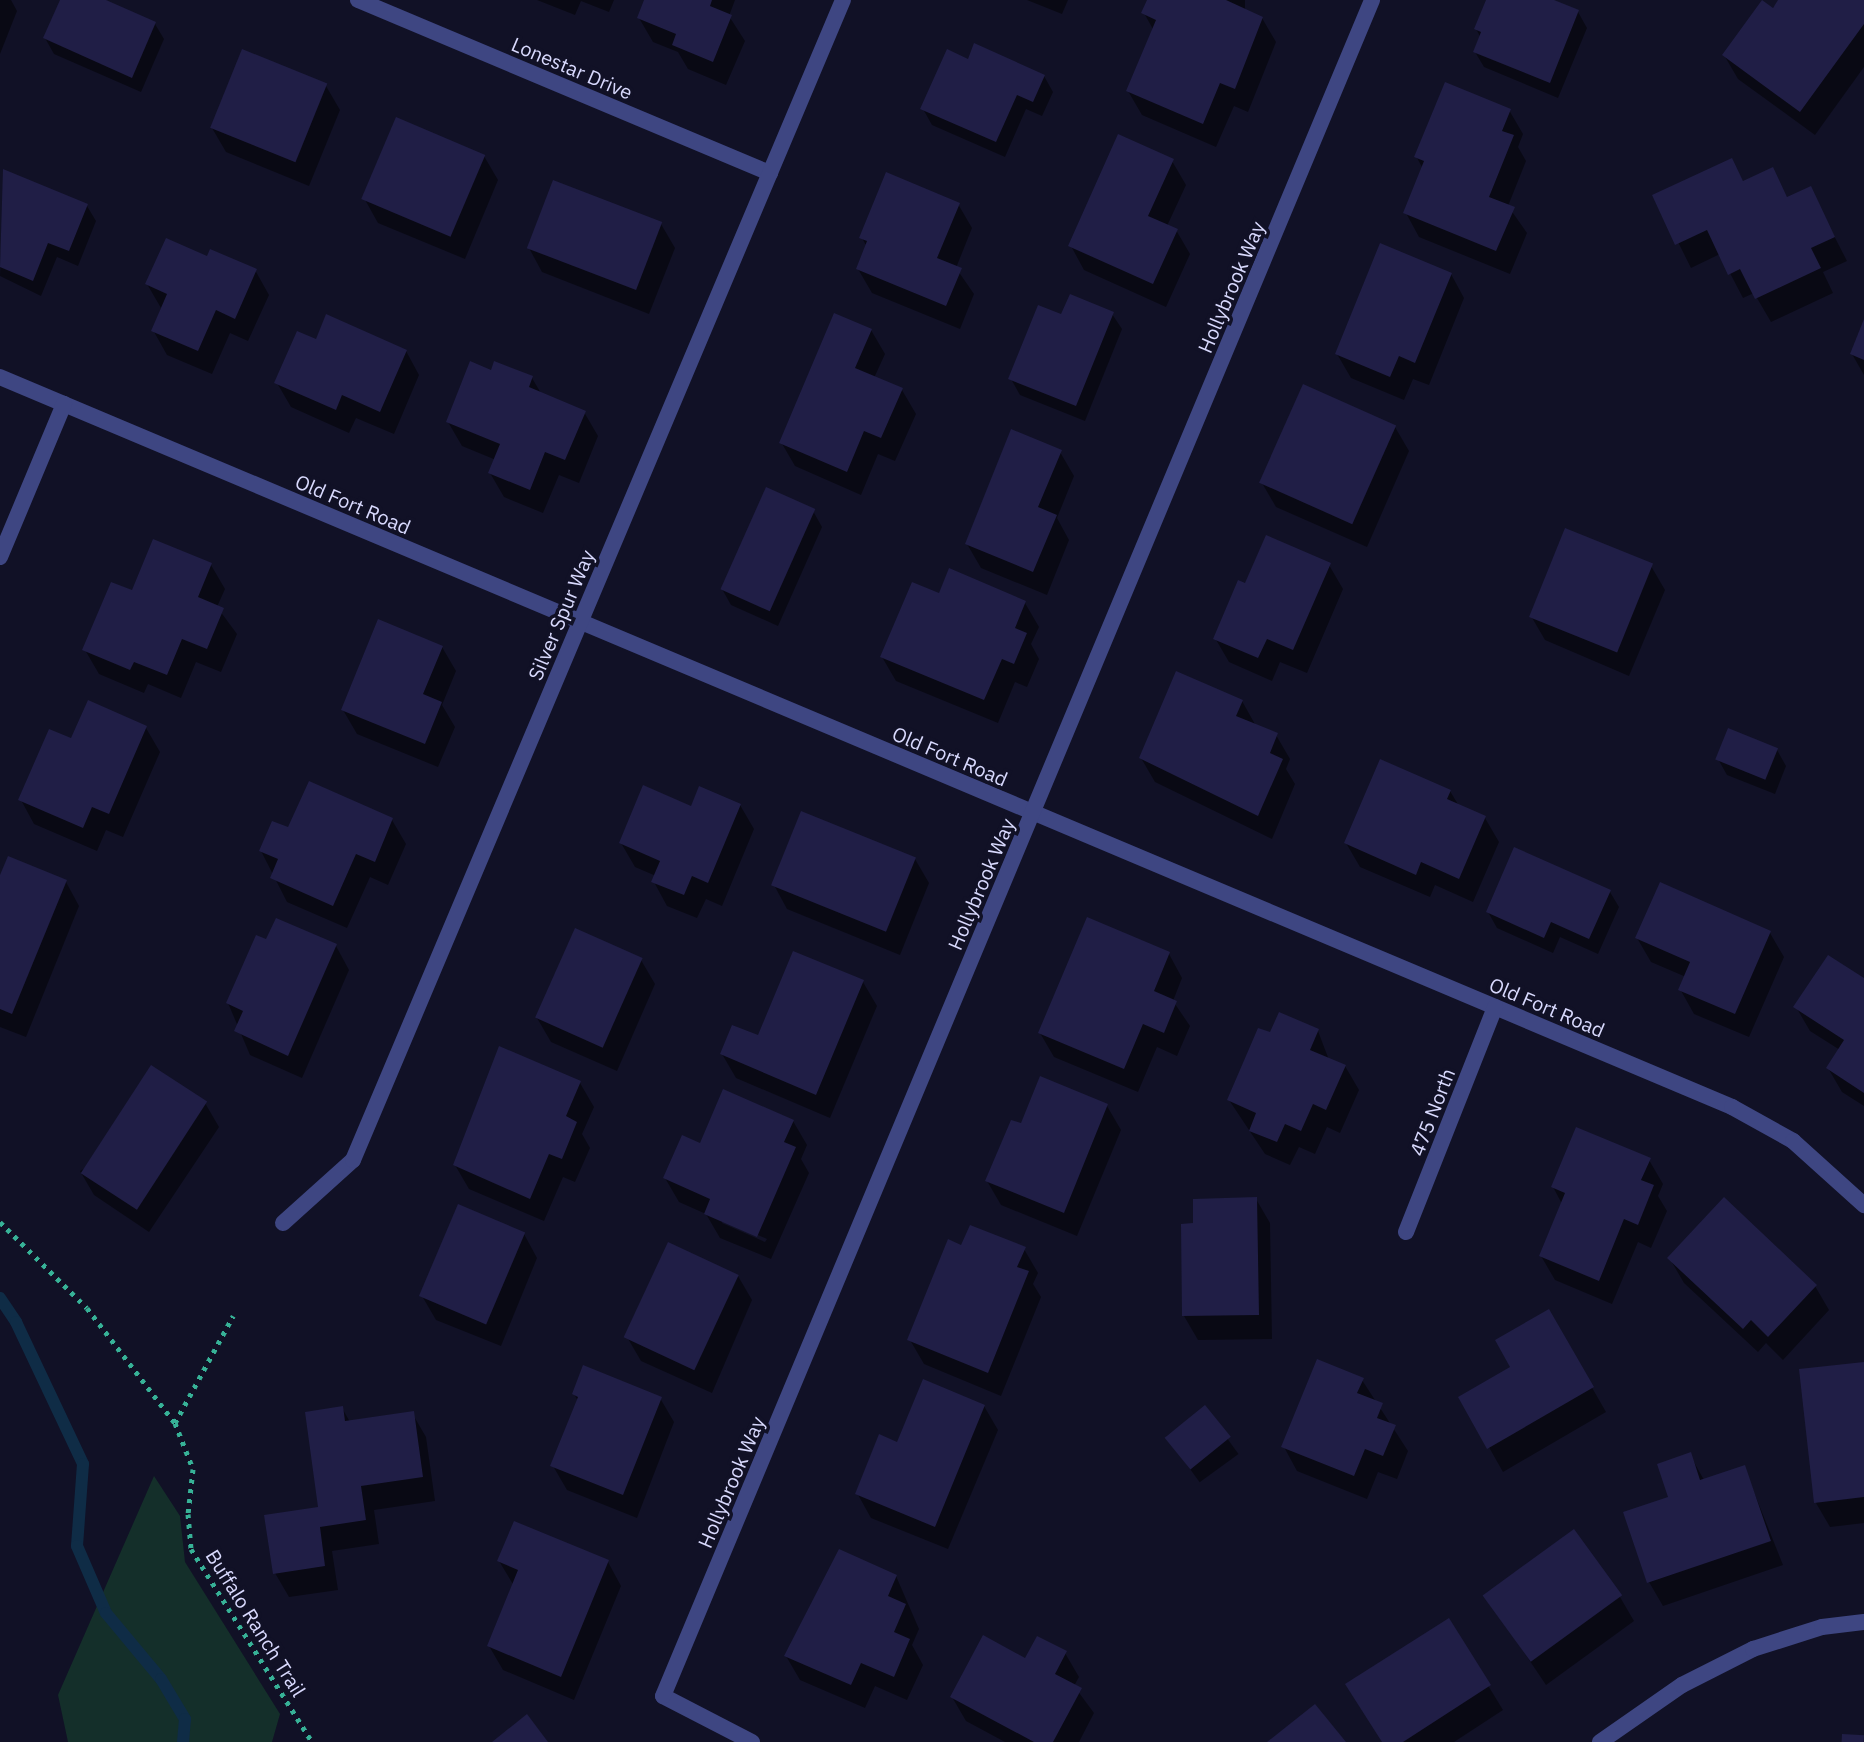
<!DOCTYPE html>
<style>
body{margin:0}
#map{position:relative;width:1864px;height:1742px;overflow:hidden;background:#111126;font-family:"IBM Plex Sans",sans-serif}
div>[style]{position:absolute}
.green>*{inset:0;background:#142f2a}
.shadow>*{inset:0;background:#0007;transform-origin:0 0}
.stream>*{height:12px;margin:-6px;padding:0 6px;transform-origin:6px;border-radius:6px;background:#0f2c46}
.building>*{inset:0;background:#201e46;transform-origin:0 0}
.path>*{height:5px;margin-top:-2.5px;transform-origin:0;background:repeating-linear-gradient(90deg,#37b297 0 4px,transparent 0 10px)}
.minor>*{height:16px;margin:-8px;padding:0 8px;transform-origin:8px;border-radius:8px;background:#3e4682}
.tertiary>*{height:16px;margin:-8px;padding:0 8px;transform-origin:8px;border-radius:8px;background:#3e4682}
span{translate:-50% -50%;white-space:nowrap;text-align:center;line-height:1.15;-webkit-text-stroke:7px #111126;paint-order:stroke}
.street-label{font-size:20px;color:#d8d9fd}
</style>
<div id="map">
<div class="green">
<i style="clip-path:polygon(154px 1476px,180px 1516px,185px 1562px,280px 1714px,272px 1742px,68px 1742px,58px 1695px)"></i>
</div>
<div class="shadow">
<i style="clip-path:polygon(0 0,11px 0,17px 11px,0 54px)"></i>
<i style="clip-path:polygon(62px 0,101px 0,155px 24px,164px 39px,141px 92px,54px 54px,45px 38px)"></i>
<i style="clip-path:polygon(537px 0,614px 0,609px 12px,581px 1px,575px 15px)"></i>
<i style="clip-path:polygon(646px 0,735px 0,729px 16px,745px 41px,726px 85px,688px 69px,678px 52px,653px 42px,639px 18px)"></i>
<i style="clip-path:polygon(1027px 0,1068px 0,1062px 14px)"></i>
<i style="clip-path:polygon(1150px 0,1245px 0,1245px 11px,1262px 18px,1276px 42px,1248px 112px,1234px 106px,1216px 147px,1142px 115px,1128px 91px,1154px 31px,1144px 13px)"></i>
<i style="clip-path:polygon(1488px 0,1549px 0,1578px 12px,1587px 28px,1558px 98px,1484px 67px,1475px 52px,1481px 38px,1476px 29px)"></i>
<i style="clip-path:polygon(1781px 0,1864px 0,1864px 67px,1815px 135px,1738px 79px,1724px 55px)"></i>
<i style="clip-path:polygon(969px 61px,1044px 76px,1053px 92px,1042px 116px,1026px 109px,1005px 157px,932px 125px,923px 109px)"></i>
<i style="clip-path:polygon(326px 86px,340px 110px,309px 186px,226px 152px,212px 128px)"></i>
<i style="clip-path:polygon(1509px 110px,1523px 134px,1518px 147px,1526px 161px,1508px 206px,1527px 233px,1510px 274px,1419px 237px,1406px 213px,1423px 169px,1416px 156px)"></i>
<i style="clip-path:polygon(484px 156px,498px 180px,465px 259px,378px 223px,364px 198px)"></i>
<i style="clip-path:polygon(1172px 161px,1186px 185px,1167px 226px,1176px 230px,1190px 254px,1166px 307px,1084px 270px,1071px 246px)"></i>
<i style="clip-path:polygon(1732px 161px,1744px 183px,1772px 170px,1788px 199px,1810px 189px,1847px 261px,1823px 272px,1833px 293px,1771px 322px,1754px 293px,1743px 298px,1720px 254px,1691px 268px,1655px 196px)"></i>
<i style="clip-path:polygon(4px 172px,87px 206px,96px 221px,78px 266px,57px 257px,41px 296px,0 276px)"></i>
<i style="clip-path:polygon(958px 204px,972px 228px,956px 268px,974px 294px,960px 329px,872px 293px,858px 269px,867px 247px,862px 238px)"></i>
<i style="clip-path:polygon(661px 224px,675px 248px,649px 314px,542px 272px,529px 248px)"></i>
<i style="clip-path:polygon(208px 259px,255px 270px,269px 295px,248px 341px,230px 333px,212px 374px,167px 355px,153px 330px,161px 308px,147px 284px)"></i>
<i style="clip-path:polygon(1451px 274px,1464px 298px,1429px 385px,1413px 379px,1404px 400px,1351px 378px,1337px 354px)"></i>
<i style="clip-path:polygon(1112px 314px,1122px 329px,1085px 421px,1020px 395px,1011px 379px,1062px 317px)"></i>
<i style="clip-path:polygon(1864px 324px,1864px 375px,1852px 354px)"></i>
<i style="clip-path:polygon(871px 330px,885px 354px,874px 378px,902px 390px,916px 414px,895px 461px,878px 454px,861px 495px,795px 466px,781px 442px)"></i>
<i style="clip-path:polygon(317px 342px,406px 351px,419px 375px,394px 434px,356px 418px,349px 433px,291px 407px,277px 383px)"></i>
<i style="clip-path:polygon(532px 378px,542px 395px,584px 412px,598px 436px,579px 483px,559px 475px,543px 513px,504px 497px,490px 473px,496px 460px,462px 446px,448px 422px)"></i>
<i style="clip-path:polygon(1395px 427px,1409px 451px,1367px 547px,1276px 507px,1262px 483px)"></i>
<i style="clip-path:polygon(1060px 452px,1074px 476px,1057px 518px,1069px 540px,1047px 595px,981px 568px,967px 544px)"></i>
<i style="clip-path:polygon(813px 511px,822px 527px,778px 626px,731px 605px,722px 589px)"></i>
<i style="clip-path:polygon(211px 565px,225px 589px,217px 607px,237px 634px,221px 672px,196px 662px,181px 698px,148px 684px,144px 693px,99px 674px,85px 650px,133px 593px)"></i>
<i style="clip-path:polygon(1329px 565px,1343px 589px,1307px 673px,1280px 662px,1272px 681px,1229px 662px,1215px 638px,1246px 586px)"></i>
<i style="clip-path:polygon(1651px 566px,1665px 590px,1629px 676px,1545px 640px,1531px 616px)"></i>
<i style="clip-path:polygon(940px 596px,1025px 603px,1039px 627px,1031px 644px,1039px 659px,1027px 687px,1015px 682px,998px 723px,896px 681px,882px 657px)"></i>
<i style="clip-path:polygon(442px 647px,456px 671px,442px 705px,455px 727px,438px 767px,357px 734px,343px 710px)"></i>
<i style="clip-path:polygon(1242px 701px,1256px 726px,1276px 735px,1290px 759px,1286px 769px,1295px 784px,1272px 839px,1155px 782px,1141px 758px)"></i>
<i style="clip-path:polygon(146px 728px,160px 752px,123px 837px,106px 830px,97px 851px,34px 824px,21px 800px,72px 741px)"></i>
<i style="clip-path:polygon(1777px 750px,1786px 766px,1775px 794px,1727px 775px,1718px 759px)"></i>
<i style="clip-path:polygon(1450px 791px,1459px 806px,1485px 818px,1499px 842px,1473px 902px,1435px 885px,1430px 897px,1360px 867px,1346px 843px)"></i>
<i style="clip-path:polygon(740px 805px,754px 829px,722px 906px,706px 899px,697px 918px,667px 906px,654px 882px,656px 876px,635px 867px,621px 843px,692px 808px)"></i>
<i style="clip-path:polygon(392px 820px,406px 844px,388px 885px,370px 877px,347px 928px,287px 902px,261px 851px,289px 830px)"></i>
<i style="clip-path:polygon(915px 859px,929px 883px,900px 955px,787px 909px,774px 885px)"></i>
<i style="clip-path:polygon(0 876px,66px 882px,79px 906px,26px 1037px,0 1027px)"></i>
<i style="clip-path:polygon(1610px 892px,1619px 907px,1598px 954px,1560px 937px,1553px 953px,1497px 928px,1488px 912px)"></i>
<i style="clip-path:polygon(1770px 933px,1784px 957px,1749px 1037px,1694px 1014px,1680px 989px,1686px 977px,1651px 962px,1637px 938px)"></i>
<i style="clip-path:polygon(336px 946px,349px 970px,302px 1078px,250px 1055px,228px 1003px)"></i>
<i style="clip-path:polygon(1169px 954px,1182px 978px,1173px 1001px,1190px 1026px,1177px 1056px,1157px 1047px,1138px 1092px,1054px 1057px,1040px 1033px)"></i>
<i style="clip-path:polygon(641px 960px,655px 984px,617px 1071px,551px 1042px,537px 1018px)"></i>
<i style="clip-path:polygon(1864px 981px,1864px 1106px,1842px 1092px,1828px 1068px,1840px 1050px,1810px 1031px,1796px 1007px)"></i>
<i style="clip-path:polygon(863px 982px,877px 1006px,830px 1118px,736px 1078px,722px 1054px)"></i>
<i style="clip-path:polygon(1318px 1031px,1329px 1060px,1345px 1066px,1359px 1090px,1340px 1133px,1327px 1127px,1315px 1154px,1299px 1147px,1290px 1165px,1265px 1154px,1229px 1100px,1271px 1035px)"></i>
<i style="clip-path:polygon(580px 1083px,594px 1107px,582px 1134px,590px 1148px,575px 1182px,563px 1177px,544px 1221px,469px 1189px,455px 1165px)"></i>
<i style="clip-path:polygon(205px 1103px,219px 1127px,149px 1232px,94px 1195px,80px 1171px)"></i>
<i style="clip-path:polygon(1107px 1106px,1121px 1130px,1077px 1236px,1001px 1205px,987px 1181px,1022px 1126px)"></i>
<i style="clip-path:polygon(evenodd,793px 1121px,807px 1145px,801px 1159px,809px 1173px,771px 1259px,720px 1238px,706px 1214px,679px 1202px,665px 1178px,793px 1121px,722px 1219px,767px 1239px,765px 1242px,722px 1223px,722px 1219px)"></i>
<i style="clip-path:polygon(1649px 1160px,1663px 1184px,1658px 1196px,1667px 1211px,1651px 1248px,1638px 1242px,1612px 1304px,1555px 1280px,1541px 1256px,1562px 1204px,1553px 1187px)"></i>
<i style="clip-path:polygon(1256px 1199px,1270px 1223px,1272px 1339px,1198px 1340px,1184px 1316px,1195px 1225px)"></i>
<i style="clip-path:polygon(524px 1234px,537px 1258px,501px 1346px,436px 1320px,422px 1296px)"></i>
<i style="clip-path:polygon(963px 1248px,1024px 1249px,1038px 1273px,1033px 1284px,1041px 1297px,1001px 1396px,924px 1364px,910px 1340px)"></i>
<i style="clip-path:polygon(1670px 1259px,1815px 1286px,1829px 1310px,1783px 1360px,1766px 1343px,1758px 1352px,1684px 1283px)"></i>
<i style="clip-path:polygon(738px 1276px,752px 1300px,712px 1393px,641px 1361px,627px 1337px)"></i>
<i style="clip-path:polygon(1548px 1311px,1606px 1412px,1503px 1472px,1461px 1398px,1513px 1367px)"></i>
<i style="clip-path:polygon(1864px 1364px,1864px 1523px,1830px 1527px,1816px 1503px)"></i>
<i style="clip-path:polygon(1362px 1380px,1408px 1451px,1397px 1479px,1378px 1472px,1367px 1499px,1297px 1471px,1284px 1447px)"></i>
<i style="clip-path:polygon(574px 1394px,660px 1398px,674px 1422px,637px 1518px,567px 1490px,553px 1466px,578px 1401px)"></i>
<i style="clip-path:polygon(984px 1406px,998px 1430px,948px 1549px,871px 1518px,857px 1493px,898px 1444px)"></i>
<i style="clip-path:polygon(342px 1408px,350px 1422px,412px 1413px,426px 1437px,435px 1501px,374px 1510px,379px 1544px,332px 1551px,338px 1590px,289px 1597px,275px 1573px,321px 1509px)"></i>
<i style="left:1205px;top:1408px;width:57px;height:48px;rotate:54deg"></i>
<i style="clip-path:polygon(1690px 1455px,1704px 1480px,1744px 1467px,1783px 1565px,1663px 1606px,1649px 1582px,1670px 1499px)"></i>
<i style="clip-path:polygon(499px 1561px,608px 1562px,621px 1586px,574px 1700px,503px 1670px,489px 1646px,514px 1586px)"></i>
<i style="clip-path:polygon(896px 1576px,919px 1629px,912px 1645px,923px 1665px,907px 1700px,875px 1686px,865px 1708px,800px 1680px,786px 1656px)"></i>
<i style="clip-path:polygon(1486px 1596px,1620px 1597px,1634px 1621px,1546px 1685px)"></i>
<i style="clip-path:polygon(1448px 1620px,1503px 1710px,1454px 1742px,1382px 1742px)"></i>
<i style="clip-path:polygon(1065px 1653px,1079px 1677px,1074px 1686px,1094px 1713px,1079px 1742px,1005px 1742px,966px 1721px,952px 1697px,1026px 1661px)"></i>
</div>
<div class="stream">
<i style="left:0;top:1298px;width:29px;rotate:56deg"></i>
<i style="left:16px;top:1322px;width:157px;rotate:64.7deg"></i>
<i style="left:83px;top:1464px;width:82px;rotate:94.2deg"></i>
<i style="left:77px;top:1546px;width:73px;rotate:66.6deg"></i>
<i style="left:106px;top:1613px;width:86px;rotate:50.2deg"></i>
<i style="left:161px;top:1679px;width:47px;rotate:59deg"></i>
<i style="left:185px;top:1719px;width:23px;rotate:95deg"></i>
</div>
<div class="building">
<i style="clip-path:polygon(60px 0,106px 0,156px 22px,132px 78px,43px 38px)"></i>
<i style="clip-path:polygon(644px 0,712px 0,710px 6px,732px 15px,713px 62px,672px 45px,676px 34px,637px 18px)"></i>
<i style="clip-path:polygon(1147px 0,1226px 0,1263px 17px,1235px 89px,1220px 83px,1203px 124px,1126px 91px,1156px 20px,1141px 13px)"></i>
<i style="clip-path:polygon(1486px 0,1554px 0,1579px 10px,1550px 83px,1473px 52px,1481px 32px,1474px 29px)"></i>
<i style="clip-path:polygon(1762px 0,1773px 8px,1778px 0,1864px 0,1864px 24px,1800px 112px,1722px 55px)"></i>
<i style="clip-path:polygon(974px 43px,1045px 75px,1033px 102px,1017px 95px,996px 142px,920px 109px,947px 49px,968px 59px)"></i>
<i style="left:242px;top:49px;width:92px;height:85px;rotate:22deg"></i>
<i style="clip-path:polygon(1445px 82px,1511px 109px,1502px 131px,1514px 135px,1489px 197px,1515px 207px,1496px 251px,1403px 213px,1424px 161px,1414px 157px)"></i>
<i style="left:396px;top:117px;width:97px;height:89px;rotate:23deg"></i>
<i style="clip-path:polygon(1118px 134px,1174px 159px,1148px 216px,1178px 229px,1153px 284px,1068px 246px)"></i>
<i style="clip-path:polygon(1732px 158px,1743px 181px,1773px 167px,1787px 197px,1811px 186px,1835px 237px,1811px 248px,1821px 268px,1755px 299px,1740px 269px,1728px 275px,1707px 230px,1675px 245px,1652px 195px)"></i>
<i style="clip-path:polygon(3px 169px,88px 204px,69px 251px,48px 243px,33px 281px,0 267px)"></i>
<i style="clip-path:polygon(886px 172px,960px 203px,937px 258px,962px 268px,946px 306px,856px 269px,867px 241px,859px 238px)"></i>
<i style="left:553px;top:180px;width:117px;height:73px;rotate:21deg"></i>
<i style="clip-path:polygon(166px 238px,207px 256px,210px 249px,257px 269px,235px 319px,216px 310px,198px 351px,151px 331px,167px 294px,145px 284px)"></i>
<i style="clip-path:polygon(1380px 243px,1452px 273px,1415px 363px,1399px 356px,1390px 377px,1335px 354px)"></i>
<i style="clip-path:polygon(1070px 294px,1114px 312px,1076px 406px,1008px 379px,1038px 305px,1061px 314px)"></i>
<i style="clip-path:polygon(834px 313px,872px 329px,855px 368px,903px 388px,881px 438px,864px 431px,847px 472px,779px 443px)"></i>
<i style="clip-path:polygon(326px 314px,407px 350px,380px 412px,342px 395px,336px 410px,274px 383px,297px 331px,316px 339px)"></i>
<i style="clip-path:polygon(1864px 319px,1864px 360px,1850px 354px)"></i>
<i style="clip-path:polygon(470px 361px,491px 370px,494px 361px,533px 376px,529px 387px,586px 411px,565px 460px,545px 452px,530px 490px,488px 473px,500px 444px,446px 422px)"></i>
<i style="left:1303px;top:384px;width:102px;height:108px;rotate:24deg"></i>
<i style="clip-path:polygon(1011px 429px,1062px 450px,1038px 507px,1057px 515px,1033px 572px,965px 544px)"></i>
<i style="left:766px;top:487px;width:54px;height:112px;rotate:24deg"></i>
<i style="left:1565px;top:528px;width:95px;height:96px;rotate:22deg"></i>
<i style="clip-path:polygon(1266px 535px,1331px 563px,1293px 650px,1267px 639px,1258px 658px,1213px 639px,1238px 580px,1245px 583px)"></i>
<i style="clip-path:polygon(153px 539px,212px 563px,198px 597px,224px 608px,207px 649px,182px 639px,167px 675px,134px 662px,130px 670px,82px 650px,111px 582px,132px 590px)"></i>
<i style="clip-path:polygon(949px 568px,1026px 601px,1015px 628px,1027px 633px,1014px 664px,1002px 659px,984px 700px,880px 657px,912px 582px,939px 593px)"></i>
<i style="clip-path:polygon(378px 619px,443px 646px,423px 694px,442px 702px,425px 744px,341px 710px)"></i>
<i style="clip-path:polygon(1176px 671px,1243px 700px,1236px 716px,1278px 733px,1270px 753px,1283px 759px,1258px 816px,1139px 758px)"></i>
<i style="clip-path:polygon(88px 700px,147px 726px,109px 814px,92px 807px,83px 828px,18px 800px,49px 729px,71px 738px)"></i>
<i style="left:1728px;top:728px;width:54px;height:34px;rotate:22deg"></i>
<i style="clip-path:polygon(1380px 759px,1451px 790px,1447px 799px,1486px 816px,1459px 879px,1421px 862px,1416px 875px,1344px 843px)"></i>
<i style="clip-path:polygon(309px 781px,393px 818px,375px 862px,356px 854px,333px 906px,270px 878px,278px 859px,259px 851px,272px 821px,288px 827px)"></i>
<i style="clip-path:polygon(643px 785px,691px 806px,699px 786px,741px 804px,708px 883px,692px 876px,684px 895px,651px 882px,660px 861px,619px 843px)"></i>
<i style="left:801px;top:811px;width:124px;height:80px;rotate:22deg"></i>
<i style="clip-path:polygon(1514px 847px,1611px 890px,1589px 939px,1551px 922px,1544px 938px,1486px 912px)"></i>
<i style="clip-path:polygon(8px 856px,67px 880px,12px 1014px,0 1009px,0 875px)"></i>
<i style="clip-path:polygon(1660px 882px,1771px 931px,1735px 1014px,1678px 990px,1690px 962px,1635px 938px)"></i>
<i style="clip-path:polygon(1087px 917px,1170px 952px,1154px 991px,1177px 1001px,1164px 1033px,1143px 1024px,1124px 1069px,1038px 1033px)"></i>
<i style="clip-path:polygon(276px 918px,337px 944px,288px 1056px,234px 1031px,243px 1011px,226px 1003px,256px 935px,266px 939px)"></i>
<i style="left:575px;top:928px;width:74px;height:98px;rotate:24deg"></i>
<i style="clip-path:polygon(793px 951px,864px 980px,816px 1095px,720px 1054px,732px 1025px,758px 1035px)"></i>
<i style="clip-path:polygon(1828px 955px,1864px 978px,1864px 1093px,1826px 1068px,1844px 1040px,1793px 1007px)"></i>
<i style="clip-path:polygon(1279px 1012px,1319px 1029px,1310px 1050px,1346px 1065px,1326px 1110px,1313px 1104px,1301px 1131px,1285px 1124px,1277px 1142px,1249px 1131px,1256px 1113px,1227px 1100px,1258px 1028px,1270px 1032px)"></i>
<i style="clip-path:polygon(499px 1046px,581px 1081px,566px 1116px,577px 1122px,562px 1159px,549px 1154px,530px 1199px,453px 1165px)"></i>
<i style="left:151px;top:1065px;width:67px;height:129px;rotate:33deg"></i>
<i style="clip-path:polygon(1040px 1076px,1108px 1104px,1064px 1213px,985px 1181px,1011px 1120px,1021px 1123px)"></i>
<i style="clip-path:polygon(723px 1089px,794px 1120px,784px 1142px,796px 1147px,757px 1237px,704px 1214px,710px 1199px,663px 1178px,682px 1135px,700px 1143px)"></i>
<i style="clip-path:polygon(1576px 1127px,1651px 1158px,1641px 1180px,1654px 1185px,1638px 1225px,1624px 1219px,1599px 1281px,1539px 1256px,1565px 1193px,1551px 1187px)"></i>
<i style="clip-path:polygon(1257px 1197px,1259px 1315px,1182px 1316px,1181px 1224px,1193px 1223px,1193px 1199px)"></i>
<i style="clip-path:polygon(1724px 1197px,1817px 1285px,1768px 1337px,1751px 1320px,1743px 1329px,1667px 1258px)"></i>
<i style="left:458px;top:1204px;width:73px;height:100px;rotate:23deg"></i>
<i style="clip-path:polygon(970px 1225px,1026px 1247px,1017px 1267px,1029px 1271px,988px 1373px,907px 1340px,948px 1239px,961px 1245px)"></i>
<i style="left:668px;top:1242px;width:78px;height:105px;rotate:25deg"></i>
<i style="clip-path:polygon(1549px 1309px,1594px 1387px,1487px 1449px,1458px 1397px,1510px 1367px,1495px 1340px)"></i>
<i style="clip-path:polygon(1317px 1359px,1364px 1378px,1357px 1393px,1383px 1403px,1377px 1418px,1396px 1425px,1383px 1456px,1365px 1449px,1354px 1476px,1281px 1447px)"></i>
<i style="clip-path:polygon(1864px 1362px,1864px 1497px,1814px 1503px,1799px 1369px)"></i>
<i style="clip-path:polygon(583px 1365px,662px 1397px,623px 1495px,550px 1466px,578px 1397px,572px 1394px)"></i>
<i style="clip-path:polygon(923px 1379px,985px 1405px,935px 1527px,855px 1494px,879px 1434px,897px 1442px)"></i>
<i style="left:1205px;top:1405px;width:41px;height:52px;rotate:51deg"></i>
<i style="clip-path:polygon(343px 1406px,345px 1421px,414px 1411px,423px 1477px,361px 1486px,366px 1520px,320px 1527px,325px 1566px,273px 1574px,264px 1515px,318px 1507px,305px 1412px)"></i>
<i style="clip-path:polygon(1691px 1452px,1700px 1480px,1745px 1465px,1771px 1541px,1647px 1583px,1623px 1512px,1668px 1497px,1657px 1464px)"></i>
<i style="clip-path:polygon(514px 1521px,609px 1560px,561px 1677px,487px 1646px,518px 1570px,497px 1561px)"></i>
<i style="left:1574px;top:1529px;width:82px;height:113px;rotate:54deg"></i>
<i style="clip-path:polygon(839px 1549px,897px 1575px,888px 1596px,906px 1604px,894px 1632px,910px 1639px,894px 1677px,861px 1663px,851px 1685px,784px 1656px)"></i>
<i style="clip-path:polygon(1449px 1618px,1491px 1685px,1403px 1742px,1382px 1742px,1345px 1684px)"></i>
<i style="clip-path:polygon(983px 1635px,1025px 1658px,1037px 1636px,1067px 1651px,1055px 1674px,1082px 1688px,1053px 1742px,1034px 1742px,950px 1697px)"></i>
<i style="clip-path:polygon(1315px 1704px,1346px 1742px,1267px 1742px)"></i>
<i style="clip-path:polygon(527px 1714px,548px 1742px,492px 1742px)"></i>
<i style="left:1842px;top:1734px;width:22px;height:8px;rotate:3deg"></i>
</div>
<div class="path">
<i style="left:0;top:1222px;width:122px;rotate:44.7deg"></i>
<i style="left:87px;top:1308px;width:145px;rotate:52.6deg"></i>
<i style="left:175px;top:1423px;width:49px;rotate:68.6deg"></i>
<i style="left:193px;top:1469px;width:45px;rotate:96.3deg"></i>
<i style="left:188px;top:1514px;width:35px;rotate:85deg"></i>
<i style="left:191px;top:1549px;width:228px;rotate:57.9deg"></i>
<i style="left:175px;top:1423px;width:122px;rotate:-61.5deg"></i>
</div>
<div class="minor">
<i style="left:358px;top:0;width:447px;rotate:22.8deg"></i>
<i style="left:0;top:377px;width:1880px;rotate:22.85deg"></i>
<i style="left:1732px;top:1107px;width:70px;rotate:29.1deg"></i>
<i style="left:1793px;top:1141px;width:96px;rotate:42deg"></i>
<i style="left:0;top:557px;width:166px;rotate:-67.3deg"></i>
<i style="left:283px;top:1223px;width:94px;rotate:-42deg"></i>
<i style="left:353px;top:1160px;width:1259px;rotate:-67.1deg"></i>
<i style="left:1406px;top:1232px;width:242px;rotate:-68.4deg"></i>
<i style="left:752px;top:1742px;width:100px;rotate:-152.7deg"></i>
<i style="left:663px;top:1696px;width:1838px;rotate:-67.31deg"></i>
</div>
<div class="tertiary">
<i style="left:1600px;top:1742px;width:100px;rotate:-34.8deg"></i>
<i style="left:1682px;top:1685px;width:80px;rotate:-26.9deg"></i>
<i style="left:1753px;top:1649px;width:72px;rotate:-17.7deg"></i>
<i style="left:1822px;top:1627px;width:42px;rotate:-6.8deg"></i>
</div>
<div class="street-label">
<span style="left:572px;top:68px;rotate:23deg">Lonestar Drive</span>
<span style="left:1231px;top:287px;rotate:-67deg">Hollybrook Way</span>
<span style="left:353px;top:504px;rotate:23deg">Old Fort Road</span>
<span style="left:561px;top:615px;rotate:-67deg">Silver Spur Way</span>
<span style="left:950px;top:756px;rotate:23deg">Old Fort Road</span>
<span style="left:981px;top:884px;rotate:-67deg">Hollybrook Way</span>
<span style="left:1547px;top:1007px;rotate:23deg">Old Fort Road</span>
<span style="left:1432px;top:1112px;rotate:-69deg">475 North</span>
<span style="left:731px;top:1482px;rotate:-67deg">Hollybrook Way</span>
<span style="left:256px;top:1623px;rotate:58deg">Buffalo Ranch Trail</span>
</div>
</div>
